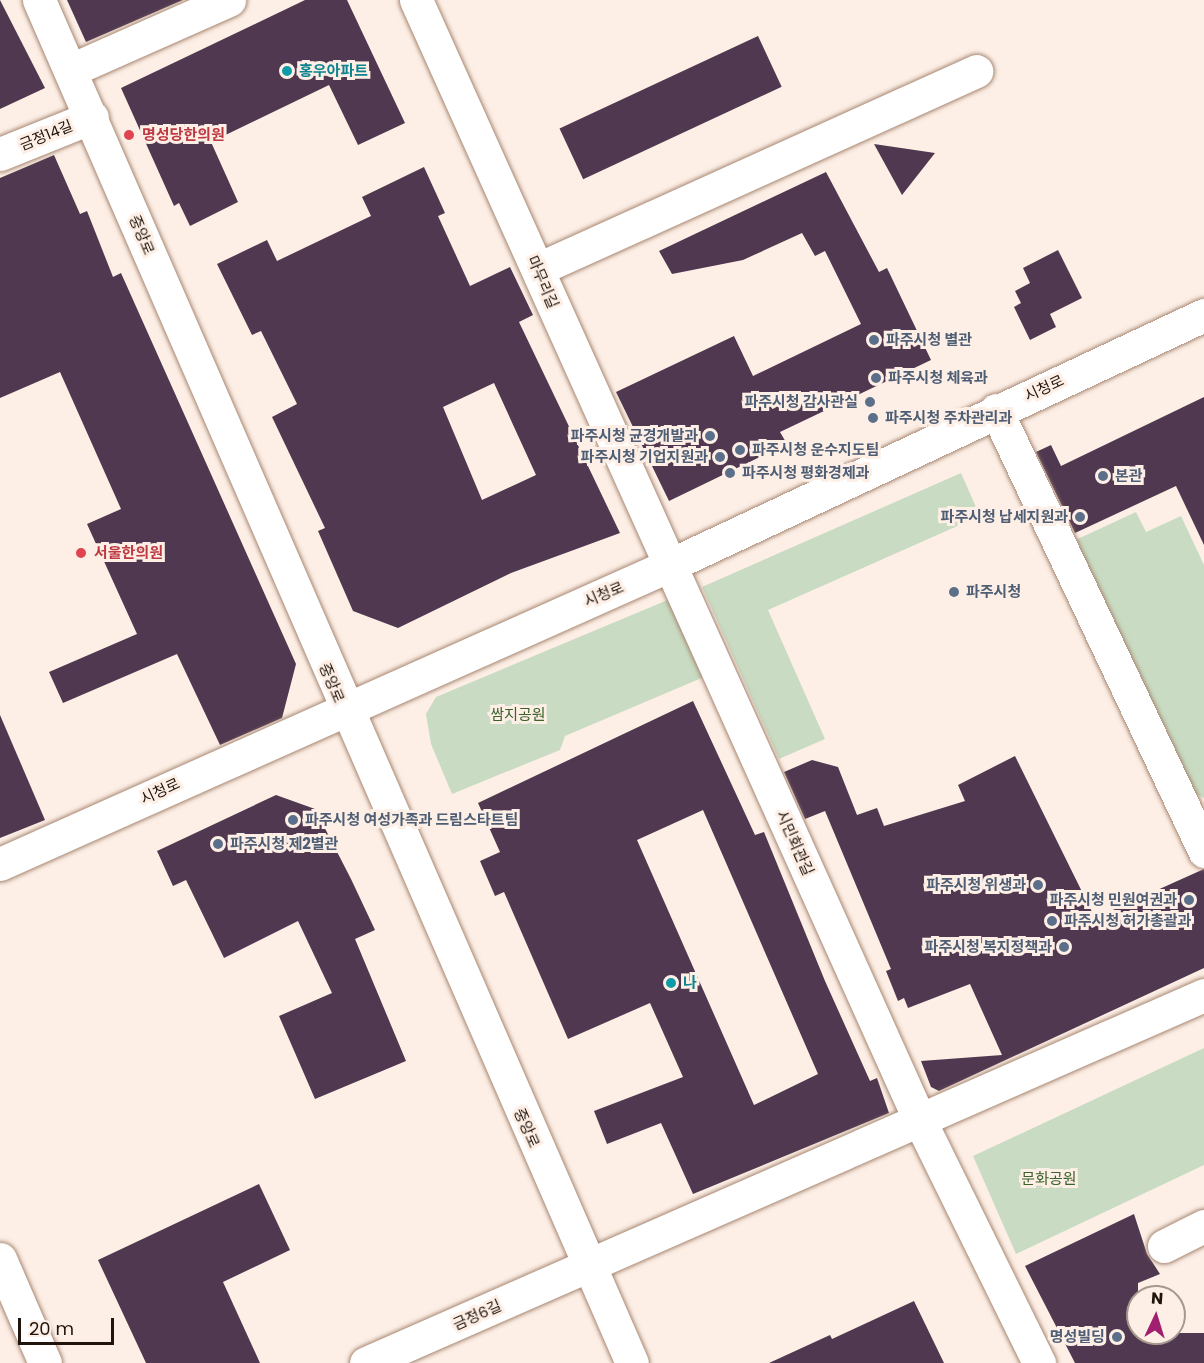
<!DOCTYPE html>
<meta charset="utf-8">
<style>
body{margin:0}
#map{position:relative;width:1204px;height:1363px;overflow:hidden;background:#fdefe6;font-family:Poppins,"Noto Sans KR",sans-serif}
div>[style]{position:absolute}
.green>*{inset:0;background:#c9dcc3}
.building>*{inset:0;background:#4f3850;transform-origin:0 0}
.roads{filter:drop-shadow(0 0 2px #a78772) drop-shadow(0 0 2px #a78772)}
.street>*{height:33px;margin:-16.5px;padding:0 16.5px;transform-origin:16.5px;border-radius:16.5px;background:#fff}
.secondary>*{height:33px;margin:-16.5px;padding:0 16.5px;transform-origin:16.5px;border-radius:16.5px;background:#fff}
.dots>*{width:16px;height:16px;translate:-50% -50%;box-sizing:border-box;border:3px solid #fdefe6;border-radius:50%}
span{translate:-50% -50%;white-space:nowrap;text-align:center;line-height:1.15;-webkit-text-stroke:6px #fdefe6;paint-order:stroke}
.culture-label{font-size:15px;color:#0d838f;font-weight:700}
.left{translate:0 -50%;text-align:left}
.street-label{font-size:15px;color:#20150c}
.health-label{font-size:15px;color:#be3a42;font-weight:700}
.service-label{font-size:15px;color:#4e5e75;font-weight:700}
.right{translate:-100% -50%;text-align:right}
.park-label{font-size:15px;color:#3a622a}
.north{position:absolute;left:1126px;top:1285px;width:60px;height:60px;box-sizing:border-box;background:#fdefe6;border:2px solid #a5988f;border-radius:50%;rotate:4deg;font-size:16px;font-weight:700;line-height:24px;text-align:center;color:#20150c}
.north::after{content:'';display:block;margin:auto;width:21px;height:27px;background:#a11f6f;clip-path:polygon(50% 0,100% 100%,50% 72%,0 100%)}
.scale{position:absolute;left:18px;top:1318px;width:96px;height:27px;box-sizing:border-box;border:3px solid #20150c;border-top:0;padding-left:8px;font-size:18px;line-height:21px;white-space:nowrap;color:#20150c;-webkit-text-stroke:4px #fdefe6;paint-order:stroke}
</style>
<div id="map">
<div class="green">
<i style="clip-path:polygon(961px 473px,980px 516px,768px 610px,825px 739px,779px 759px,702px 587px)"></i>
<i style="clip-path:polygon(1136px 512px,1146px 532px,1181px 516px,1204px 565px,1204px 798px,1185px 788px,1069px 543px)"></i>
<i style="clip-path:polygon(670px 599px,704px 677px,565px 736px,560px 750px,452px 794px,431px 744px,426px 714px,436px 697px)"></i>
<i style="clip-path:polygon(1204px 1048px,1204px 1165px,1016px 1254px,973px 1156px)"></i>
</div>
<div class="building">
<i style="clip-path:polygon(0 0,45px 88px,0 109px)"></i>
<i style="clip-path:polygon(67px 0,183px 0,86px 42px)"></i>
<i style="clip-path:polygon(305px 0,347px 0,405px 123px,358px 145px,329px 85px,211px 142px,238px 202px,190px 226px,179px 203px,174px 206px,121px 88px)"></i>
<i style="left:758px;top:36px;width:56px;height:219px;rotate:65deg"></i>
<i style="clip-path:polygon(874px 144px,935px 153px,902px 195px)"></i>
<i style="clip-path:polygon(54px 155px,80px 214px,87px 211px,113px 277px,121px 273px,296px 664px,282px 718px,220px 745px,177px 654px,63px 703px,49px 672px,137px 634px,87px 524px,121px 509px,60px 372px,0 398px,0 178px)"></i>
<i style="clip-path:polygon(evenodd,424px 167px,445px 213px,438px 216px,470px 286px,510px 267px,533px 315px,519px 322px,620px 533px,511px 573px,398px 628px,353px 611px,318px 531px,325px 528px,272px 417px,297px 404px,261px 331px,252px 335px,217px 264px,267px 240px,277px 261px,371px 216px,362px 197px,424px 167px,494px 383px,536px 475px,482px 500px,443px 407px,494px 383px)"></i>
<i style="clip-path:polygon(826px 172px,879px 272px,887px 268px,931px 360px,780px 432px,787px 444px,669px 501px,616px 392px,734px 336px,753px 376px,861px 324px,825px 251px,815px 256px,802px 233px,743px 260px,672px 274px,659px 251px)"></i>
<i style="clip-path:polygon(1058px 250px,1082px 298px,1050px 314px,1056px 327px,1030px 340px,1014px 307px,1021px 303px,1015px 291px,1030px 283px,1023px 268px)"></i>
<i style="clip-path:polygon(1204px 397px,1204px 545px,1176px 486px,1075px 533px,1036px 452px,1051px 445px,1061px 466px)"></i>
<i style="clip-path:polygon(evenodd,693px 701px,755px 835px,764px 832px,825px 981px,870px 1081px,877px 1078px,889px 1113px,693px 1194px,661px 1123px,607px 1144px,594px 1111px,683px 1077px,650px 1003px,568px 1039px,504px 892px,495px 896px,480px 861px,500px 852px,478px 803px,693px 701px,703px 810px,818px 1074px,754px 1105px,637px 840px,703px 810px)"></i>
<i style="clip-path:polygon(0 715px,45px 820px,0 838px)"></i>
<i style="clip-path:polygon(1015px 756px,1095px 918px,1204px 869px,1204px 968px,939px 1091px,931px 1087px,921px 1061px,1002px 1055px,970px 984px,908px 1008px,904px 998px,898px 1001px,886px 971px,891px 969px,825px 811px,805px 819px,784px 772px,812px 760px,838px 767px,857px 815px,877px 808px,884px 826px,965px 801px,958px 785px)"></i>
<i style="clip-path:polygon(276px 795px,315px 809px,351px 879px,375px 930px,355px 939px,406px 1061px,315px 1099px,279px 1016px,332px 993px,298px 921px,224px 958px,186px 880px,173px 886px,157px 851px)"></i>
<i style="clip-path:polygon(259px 1184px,290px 1250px,223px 1282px,260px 1363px,146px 1363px,98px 1260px)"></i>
<i style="clip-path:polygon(1134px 1214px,1147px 1254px,1160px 1274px,1138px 1283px,1138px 1333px,1204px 1333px,1204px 1363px,1075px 1363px,1025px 1266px)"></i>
<i style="clip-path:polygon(914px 1301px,944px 1363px,769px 1363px,830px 1335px,832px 1339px)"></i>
</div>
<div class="roads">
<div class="street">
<i style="left:416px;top:0;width:1229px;rotate:65.79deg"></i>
<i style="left:920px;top:1121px;width:270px;rotate:63.8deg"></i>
<i style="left:71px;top:70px;width:173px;rotate:-23.9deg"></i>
<i style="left:0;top:154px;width:99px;rotate:-21.9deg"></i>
<i style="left:538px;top:269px;width:481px;rotate:-24.3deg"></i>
<i style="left:996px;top:410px;width:488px;rotate:64.7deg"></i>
<i style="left:1164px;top:1246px;width:45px;rotate:-26.6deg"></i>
<i style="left:0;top:1259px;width:113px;rotate:66.6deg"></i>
<i style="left:366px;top:1363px;width:915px;rotate:-23.71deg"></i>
</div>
<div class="secondary">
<i style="left:39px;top:0;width:1486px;rotate:66.49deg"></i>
<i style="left:0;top:864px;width:734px;rotate:-24.05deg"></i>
<i style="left:670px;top:565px;width:590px;rotate:-25.09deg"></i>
</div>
</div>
<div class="dots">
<i style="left:287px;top:71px;background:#0f9aa8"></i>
<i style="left:129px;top:135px;background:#e0444e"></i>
<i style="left:874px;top:340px;background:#5c6f8a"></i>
<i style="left:876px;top:378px;background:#5c6f8a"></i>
<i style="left:870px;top:402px;background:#5c6f8a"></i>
<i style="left:873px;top:418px;background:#5c6f8a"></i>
<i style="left:710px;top:436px;background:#5c6f8a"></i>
<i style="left:740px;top:450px;background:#5c6f8a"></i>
<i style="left:720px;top:457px;background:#5c6f8a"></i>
<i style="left:730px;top:473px;background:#5c6f8a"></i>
<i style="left:1103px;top:476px;background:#5c6f8a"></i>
<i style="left:1080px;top:517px;background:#5c6f8a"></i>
<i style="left:81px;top:553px;background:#e0444e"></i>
<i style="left:954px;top:592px;background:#5c6f8a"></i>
<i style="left:293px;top:820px;background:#5c6f8a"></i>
<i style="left:218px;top:844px;background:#5c6f8a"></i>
<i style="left:1038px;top:885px;background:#5c6f8a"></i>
<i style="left:1189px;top:900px;background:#5c6f8a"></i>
<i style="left:1052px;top:921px;background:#5c6f8a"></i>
<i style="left:1064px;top:947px;background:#5c6f8a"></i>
<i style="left:671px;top:983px;background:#0f9aa8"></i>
<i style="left:1117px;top:1337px;background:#5c6f8a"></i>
</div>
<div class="culture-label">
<span class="left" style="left:299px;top:71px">홍우아파트</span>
<span class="left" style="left:683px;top:983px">나</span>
</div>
<div class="street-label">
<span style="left:46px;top:135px;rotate:-22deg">금정14길</span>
<span style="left:142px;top:235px;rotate:67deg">중앙로</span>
<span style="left:543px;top:282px;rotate:67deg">마무리길</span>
<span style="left:1044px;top:388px;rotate:-25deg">시청로</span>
<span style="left:604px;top:594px;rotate:-23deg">시청로</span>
<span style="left:332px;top:683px;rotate:67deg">중앙로</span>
<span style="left:160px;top:791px;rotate:-25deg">시청로</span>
<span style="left:795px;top:843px;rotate:66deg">시민회관길</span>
<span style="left:527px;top:1128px;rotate:66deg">중앙로</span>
<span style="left:477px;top:1315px;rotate:-24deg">금정6길</span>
</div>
<div class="health-label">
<span class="left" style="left:142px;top:135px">명성당한의원</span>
<span class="left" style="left:94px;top:553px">서울한의원</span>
</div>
<div class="service-label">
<span class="left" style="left:886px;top:340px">파주시청 별관</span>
<span class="left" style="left:888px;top:378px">파주시청 체육과</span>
<span class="right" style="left:858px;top:402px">파주시청 감사관실</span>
<span class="left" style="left:885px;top:418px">파주시청 주차관리과</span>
<span class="right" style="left:698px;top:436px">파주시청 균경개발과</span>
<span class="left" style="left:752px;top:450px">파주시청 운수지도팀</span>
<span class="right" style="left:708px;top:457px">파주시청 기업지원과</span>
<span class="left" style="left:742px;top:473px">파주시청 평화경제과</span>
<span class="left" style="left:1115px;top:476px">본관</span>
<span class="right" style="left:1068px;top:517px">파주시청 납세지원과</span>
<span class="left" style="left:966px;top:592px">파주시청</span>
<span class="left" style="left:305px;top:820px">파주시청 여성가족과 드림스타트팀</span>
<span class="left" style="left:230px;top:844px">파주시청 제2별관</span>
<span class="right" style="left:1026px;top:885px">파주시청 위생과</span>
<span class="right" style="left:1177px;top:900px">파주시청 민원여권과</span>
<span class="left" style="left:1064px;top:921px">파주시청 허가총괄과</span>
<span class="right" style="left:1052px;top:947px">파주시청 복지정책과</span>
<span class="right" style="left:1105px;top:1337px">명성빌딩</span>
</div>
<div class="park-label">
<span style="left:518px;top:715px">쌈지공원</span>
<span style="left:1049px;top:1179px">문화공원</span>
</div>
<div class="north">N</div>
<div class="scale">20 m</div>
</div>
